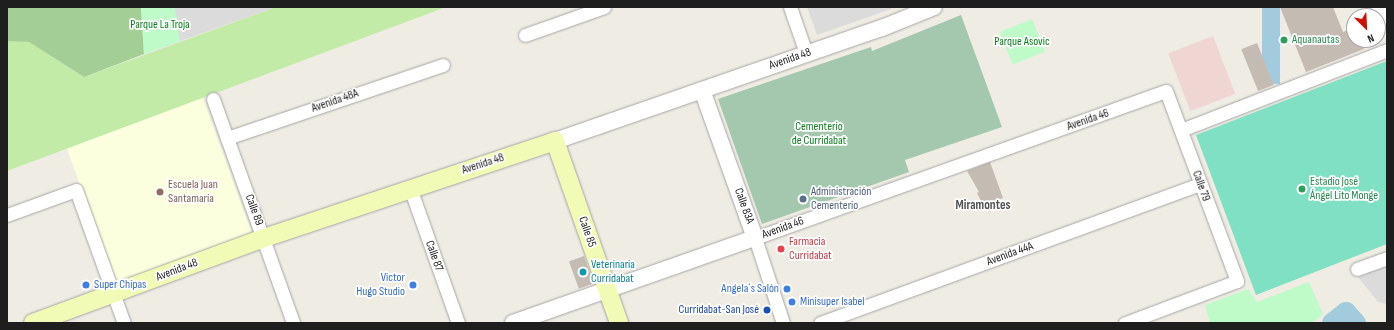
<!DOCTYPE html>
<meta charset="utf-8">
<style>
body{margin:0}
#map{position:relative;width:1394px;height:330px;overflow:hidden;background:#efece3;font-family:"Sofia Sans Condensed",sans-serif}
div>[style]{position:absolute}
.residential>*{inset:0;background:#dcdbdb}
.commercial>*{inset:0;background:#f0d6d2;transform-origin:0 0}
.education>*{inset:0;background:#fcffdd;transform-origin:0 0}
.grass>*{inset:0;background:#c3eba8}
.forest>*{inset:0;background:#a3cf97}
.cemetery>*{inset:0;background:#a4c8ad}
.park>*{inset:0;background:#bffac9;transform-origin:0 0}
.pitch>*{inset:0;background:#80e0c3}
.water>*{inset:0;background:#a3cbde;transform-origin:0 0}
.river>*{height:20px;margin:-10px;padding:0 10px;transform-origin:10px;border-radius:10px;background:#a3cbde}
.building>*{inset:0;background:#c4bcb3;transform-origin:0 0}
.roads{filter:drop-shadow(0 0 1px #a5a5a5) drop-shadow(0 0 1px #a5a5a5)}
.minor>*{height:13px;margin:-6.5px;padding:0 6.5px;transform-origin:6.5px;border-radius:6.5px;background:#fff}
.tertiary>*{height:16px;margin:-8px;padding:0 8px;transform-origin:8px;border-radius:8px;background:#fff}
.secondary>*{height:18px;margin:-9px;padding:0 9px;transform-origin:9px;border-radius:9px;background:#f1fbb6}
.dots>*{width:11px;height:11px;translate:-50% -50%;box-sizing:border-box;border:2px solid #fff;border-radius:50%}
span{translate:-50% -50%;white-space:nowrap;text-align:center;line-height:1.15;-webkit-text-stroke:3.5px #fff;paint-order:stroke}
.park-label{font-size:12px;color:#097e1d}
.leisure-label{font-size:12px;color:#27864d}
.left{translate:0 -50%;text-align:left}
.street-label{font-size:12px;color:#1e1e1e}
.education-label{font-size:12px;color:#785e54}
.service-label{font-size:12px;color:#4e5e75}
.health-label{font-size:12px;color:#be3a42}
.culture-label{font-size:12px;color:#0d838f}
.shop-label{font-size:12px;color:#366cbe}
.right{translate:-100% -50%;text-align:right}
.transit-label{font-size:12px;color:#164399}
.neighbourhood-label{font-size:13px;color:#515151;font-weight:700}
.frame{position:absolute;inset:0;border:8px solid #1e1e1e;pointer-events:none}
.north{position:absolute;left:1346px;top:8px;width:40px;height:40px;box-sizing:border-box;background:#fff;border:1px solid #a5a5a5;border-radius:50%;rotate:156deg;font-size:11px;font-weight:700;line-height:16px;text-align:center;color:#1e1e1e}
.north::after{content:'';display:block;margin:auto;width:14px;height:18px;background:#c10;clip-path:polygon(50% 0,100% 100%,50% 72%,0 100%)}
</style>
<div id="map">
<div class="residential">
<i style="clip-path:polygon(141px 7px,276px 7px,144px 54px)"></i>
<i style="clip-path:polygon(807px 7px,897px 7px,817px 35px)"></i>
<i style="clip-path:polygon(1387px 266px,1387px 304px,1378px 302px,1358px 277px)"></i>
</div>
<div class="commercial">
<i style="left:1213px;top:36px;width:62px;height:48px;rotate:69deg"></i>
</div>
<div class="education">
<i style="left:202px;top:96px;width:149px;height:145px;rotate:70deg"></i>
</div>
<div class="grass">
<i style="clip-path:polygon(276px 7px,446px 7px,7px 171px,7px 40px,29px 42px,84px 77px)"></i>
</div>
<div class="forest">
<i style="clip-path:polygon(7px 7px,141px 7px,144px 54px,84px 77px,29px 42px,7px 41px)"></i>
</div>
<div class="cemetery">
<i style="clip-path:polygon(961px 15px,1002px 127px,905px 160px,909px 172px,762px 224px,718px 99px,871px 47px,872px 51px)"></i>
</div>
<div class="park">
<i style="clip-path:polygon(141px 7px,175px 7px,180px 41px,144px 54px)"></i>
<i style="left:1032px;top:19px;width:35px;height:35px;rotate:68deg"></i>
<i style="clip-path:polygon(1309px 282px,1323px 314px,1312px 323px,1210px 323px,1205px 305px,1248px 289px,1257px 302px)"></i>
</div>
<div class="pitch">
<i style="clip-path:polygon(1387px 61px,1387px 244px,1256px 295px,1196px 135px)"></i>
</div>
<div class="water">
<i style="left:1262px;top:7px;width:18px;height:77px"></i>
</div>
<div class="river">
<i style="left:1332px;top:323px;width:18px;rotate:-38deg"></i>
<i style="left:1346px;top:312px;width:15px;rotate:48deg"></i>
</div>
<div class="building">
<i style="clip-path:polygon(1280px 7px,1333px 7px,1343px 32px,1354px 27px,1354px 40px,1361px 40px,1364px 49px,1306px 72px)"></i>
<i style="left:1257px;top:43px;width:45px;height:17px;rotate:68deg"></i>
<i style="clip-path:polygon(990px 162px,1003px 198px,983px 205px,977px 193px,979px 192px,967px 171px)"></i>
<i style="left:584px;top:256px;width:29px;height:16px;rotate:70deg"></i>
</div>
<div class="roads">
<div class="minor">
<i style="left:790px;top:7px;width:49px;rotate:70.8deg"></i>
<i style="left:1378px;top:7px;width:20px;rotate:63deg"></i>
<i style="left:525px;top:35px;width:84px;rotate:-19.5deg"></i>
<i style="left:213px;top:99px;width:238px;rotate:70.3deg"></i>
<i style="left:1181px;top:130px;width:221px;rotate:-21.2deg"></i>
<i style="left:227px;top:138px;width:228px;rotate:-18.7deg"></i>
<i style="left:410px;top:188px;width:143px;rotate:70.4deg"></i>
<i style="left:7px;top:215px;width:73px;rotate:-19.9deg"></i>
<i style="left:76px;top:190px;width:141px;rotate:70.2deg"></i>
<i style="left:1357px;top:269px;width:32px;rotate:-20deg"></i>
<i style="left:783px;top:323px;width:89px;rotate:-108.2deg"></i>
<i style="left:755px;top:238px;width:436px;rotate:-19.7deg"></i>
<i style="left:1166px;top:91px;width:203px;rotate:69.5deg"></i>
<i style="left:1237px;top:281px;width:120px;rotate:159.4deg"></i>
<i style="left:820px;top:323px;width:405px;rotate:-20.1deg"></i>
</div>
<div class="tertiary">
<i style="left:555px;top:141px;width:346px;rotate:-19.1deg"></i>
<i style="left:882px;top:28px;width:56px;rotate:-22deg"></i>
<i style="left:513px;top:323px;width:256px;rotate:-19.4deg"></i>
<i style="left:755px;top:238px;width:157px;rotate:-109.7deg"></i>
</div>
<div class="secondary">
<i style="left:33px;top:323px;width:246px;rotate:-20.2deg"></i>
<i style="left:264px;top:238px;width:307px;rotate:-18.4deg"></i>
<i style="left:555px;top:141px;width:193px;rotate:70.6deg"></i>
</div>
</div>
<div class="dots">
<i style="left:1284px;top:40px;background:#2e9e5b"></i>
<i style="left:1302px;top:189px;background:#2e9e5b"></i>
<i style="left:160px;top:192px;background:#8d6e63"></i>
<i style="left:803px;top:199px;background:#5c6f8a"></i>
<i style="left:781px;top:249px;background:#e0444e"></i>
<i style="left:583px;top:272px;background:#0f9aa8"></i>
<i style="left:86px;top:285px;background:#3f7fe0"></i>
<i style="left:413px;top:285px;background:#3f7fe0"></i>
<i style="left:787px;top:289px;background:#3f7fe0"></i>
<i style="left:792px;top:302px;background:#3f7fe0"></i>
<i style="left:767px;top:310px;background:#1a4fb4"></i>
</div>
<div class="park-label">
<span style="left:160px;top:25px">Parque La Troja</span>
<span style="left:1022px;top:42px">Parque Asovic</span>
<span style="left:819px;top:134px">Cementerio<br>de Curridabat</span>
</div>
<div class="leisure-label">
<span class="left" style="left:1292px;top:40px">Aquanautas</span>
<span class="left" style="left:1310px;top:189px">Estadio José<br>Ángel Lito Monge</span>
</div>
<div class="street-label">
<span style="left:790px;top:59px;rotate:-19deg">Avenida 48</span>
<span style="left:335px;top:101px;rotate:-19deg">Avenida 48A</span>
<span style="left:1088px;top:120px;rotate:-19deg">Avenida 46</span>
<span style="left:483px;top:164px;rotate:-18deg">Avenida 48</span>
<span style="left:1201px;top:186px;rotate:70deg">Calle 79</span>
<span style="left:744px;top:206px;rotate:70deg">Calle 83A</span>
<span style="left:254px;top:210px;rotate:70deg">Calle 89</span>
<span style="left:783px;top:228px;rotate:-20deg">Avenida 46</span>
<span style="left:587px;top:232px;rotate:71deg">Calle 85</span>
<span style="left:1010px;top:254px;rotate:-20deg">Avenida 44A</span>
<span style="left:434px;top:256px;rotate:70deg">Calle 87</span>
<span style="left:177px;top:270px;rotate:-21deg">Avenida 48</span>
</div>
<div class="education-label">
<span class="left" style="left:168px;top:192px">Escuela Juan<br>Santamaría</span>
</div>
<div class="service-label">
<span class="left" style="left:811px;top:199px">Administración<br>Cementerio</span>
</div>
<div class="health-label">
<span class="left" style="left:789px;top:249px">Farmacia<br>Curridabat</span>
</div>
<div class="culture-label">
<span class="left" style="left:591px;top:272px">Veterinaria<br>Curridabat</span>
</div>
<div class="shop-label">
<span class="right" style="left:405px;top:285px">Victor<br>Hugo Studio</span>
<span class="left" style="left:94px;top:285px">Super Chipas</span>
<span class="right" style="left:779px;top:289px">Angela´s Salón</span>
<span class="left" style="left:800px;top:302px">Minisuper Isabel</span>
</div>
<div class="transit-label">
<span class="right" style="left:759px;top:310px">Curridabat-San José</span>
</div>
<div class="neighbourhood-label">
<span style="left:983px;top:205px">Miramontes</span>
</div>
<div class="frame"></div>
<div class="north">N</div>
</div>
